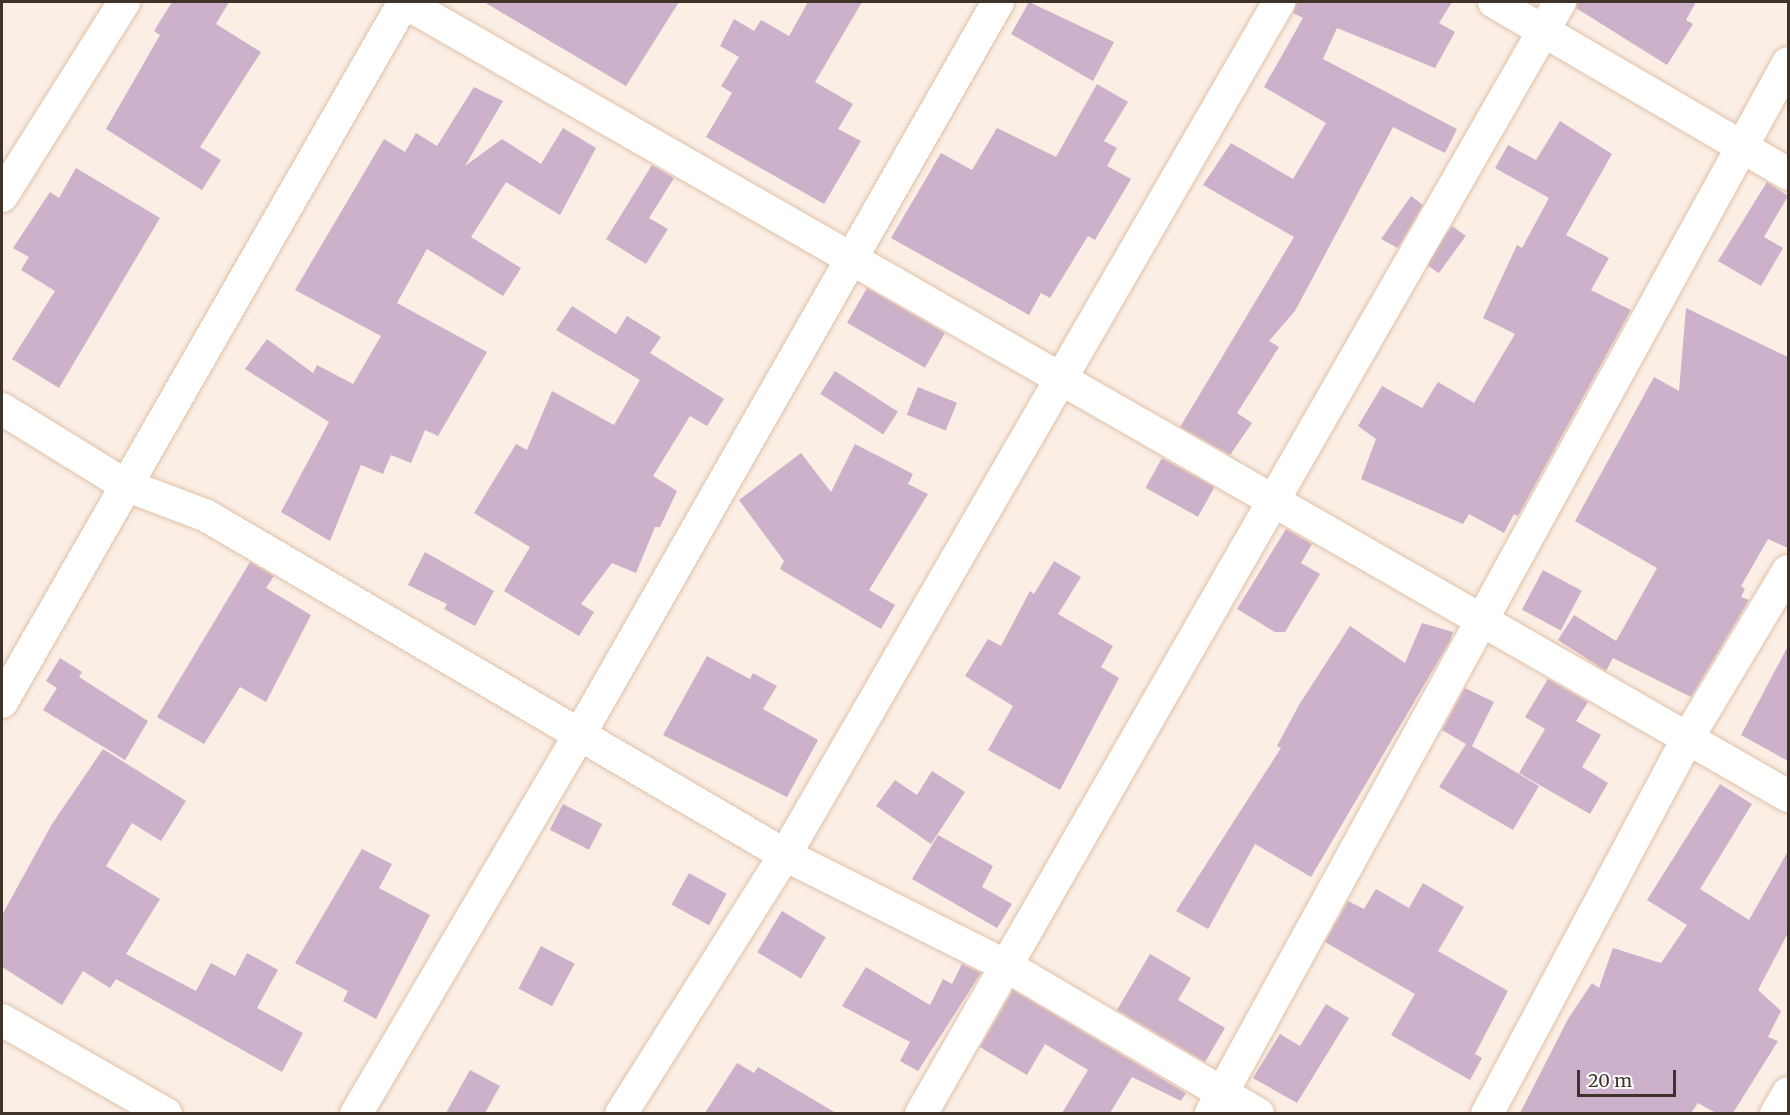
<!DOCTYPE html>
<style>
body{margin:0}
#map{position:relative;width:1790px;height:1115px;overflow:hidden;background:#fbeee4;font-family:Merriweather,serif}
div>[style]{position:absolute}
.building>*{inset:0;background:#cdb0c9;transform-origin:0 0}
.roads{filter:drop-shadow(0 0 2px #e0c1a9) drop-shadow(0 0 2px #e0c1a9)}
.minor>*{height:32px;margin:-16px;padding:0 16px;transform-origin:16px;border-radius:16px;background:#fff}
span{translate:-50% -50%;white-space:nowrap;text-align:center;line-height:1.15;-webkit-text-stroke:5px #fff;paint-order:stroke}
.frame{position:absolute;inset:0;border:3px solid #3f3329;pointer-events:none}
.scale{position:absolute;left:1577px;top:1070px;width:99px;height:27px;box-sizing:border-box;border:3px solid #3f3329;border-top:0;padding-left:8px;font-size:18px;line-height:21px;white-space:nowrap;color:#3f3329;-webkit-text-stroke:4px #fff;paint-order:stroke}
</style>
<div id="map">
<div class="building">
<i style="clip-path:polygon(172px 2px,229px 2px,216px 24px,261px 52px,200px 147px,221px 160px,202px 190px,106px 129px,160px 35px,154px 31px)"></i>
<i style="clip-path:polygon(484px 2px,679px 2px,626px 86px)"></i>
<i style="clip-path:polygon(808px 2px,862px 2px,815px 82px,853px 104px,838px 129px,861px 141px,824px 204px,706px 137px,732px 93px,721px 86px,739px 57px,720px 46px,734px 19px,754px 31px,761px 20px,789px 36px)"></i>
<i style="clip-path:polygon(1029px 2px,1114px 42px,1093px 81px,1011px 34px)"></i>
<i style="clip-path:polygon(1297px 2px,1452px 2px,1439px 23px,1455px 32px,1435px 68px,1337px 28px,1323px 59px,1457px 129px,1445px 153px,1393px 127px,1295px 311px,1269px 341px,1279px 347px,1237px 413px,1252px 423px,1230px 455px,1180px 427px,1294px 237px,1203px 185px,1231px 143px,1293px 179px,1326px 123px,1264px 87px,1303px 18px,1293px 13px)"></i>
<i style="clip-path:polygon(1578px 2px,1696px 2px,1686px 20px,1693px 24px,1667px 65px,1576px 8px)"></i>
<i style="clip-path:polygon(1097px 84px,1128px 102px,1104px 141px,1117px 148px,1107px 166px,1131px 179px,1095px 240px,1088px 236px,1050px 298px,1041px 293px,1029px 315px,891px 238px,941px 153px,972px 170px,997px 128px,1056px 157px)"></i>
<i style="clip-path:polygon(474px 87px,503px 101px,465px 166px,502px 139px,541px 164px,563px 128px,596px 148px,560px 215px,506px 182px,471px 237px,521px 268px,503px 296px,427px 249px,397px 303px,487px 352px,438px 436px,425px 430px,411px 463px,391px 455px,383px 474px,361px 465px,330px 541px,281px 512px,329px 422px,245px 369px,267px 339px,313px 373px,317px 365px,353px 384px,381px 336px,295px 290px,384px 139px,405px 152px,416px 133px,437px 146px)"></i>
<i style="clip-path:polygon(1560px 121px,1612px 154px,1566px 235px,1609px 258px,1591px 290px,1631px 310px,1518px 516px,1514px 514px,1504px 533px,1469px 514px,1463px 524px,1361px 479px,1376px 439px,1358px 426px,1382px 386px,1422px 408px,1438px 382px,1474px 403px,1515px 334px,1483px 318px,1517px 245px,1522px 248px,1549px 198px,1495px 168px,1508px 145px,1536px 160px)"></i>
<i style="clip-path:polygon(652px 165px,674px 178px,649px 218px,668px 229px,646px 264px,606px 239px)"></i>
<i style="clip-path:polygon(76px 168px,160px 218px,59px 388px,12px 359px,55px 291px,21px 270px,29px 257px,13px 248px,50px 192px,59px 198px)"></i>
<i style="clip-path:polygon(1767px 182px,1788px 196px,1764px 237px,1783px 248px,1761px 286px,1718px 261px)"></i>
<i style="clip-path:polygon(1411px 196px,1423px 205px,1398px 248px,1381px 239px)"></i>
<i style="left:1452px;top:226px;width:17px;height:46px;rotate:36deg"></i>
<i style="left:867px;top:288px;width:90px;height:40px;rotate:30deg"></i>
<i style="clip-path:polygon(572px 306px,616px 334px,627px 316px,661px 337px,650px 353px,724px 399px,707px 426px,690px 416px,653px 476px,677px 491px,660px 527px,655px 527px,636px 573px,612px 563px,581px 604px,594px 612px,579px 636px,504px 591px,530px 547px,474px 513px,516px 444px,527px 450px,552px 391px,614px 425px,640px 380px,556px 330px)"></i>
<i style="clip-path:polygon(1686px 308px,1788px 357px,1788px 548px,1768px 539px,1741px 586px,1745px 589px,1741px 597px,1749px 600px,1691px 697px,1613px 658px,1606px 671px,1558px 640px,1574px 615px,1616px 641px,1657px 568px,1575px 521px,1654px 377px,1679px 391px)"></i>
<i style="left:835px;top:371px;width:75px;height:27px;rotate:33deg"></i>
<i style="left:918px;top:387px;width:42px;height:30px;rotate:22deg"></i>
<i style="clip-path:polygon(855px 444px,913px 474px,908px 484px,928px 494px,869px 590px,895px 605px,881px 629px,780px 569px,784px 561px,739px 500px,801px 453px,831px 492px)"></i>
<i style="left:1162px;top:458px;width:60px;height:34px;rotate:29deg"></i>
<i style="clip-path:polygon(1286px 529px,1312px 544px,1301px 563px,1320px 574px,1285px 632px,1275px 632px,1237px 609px)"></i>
<i style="clip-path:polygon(425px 552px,494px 591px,475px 626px,444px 609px,447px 604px,408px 585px)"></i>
<i style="clip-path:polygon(1054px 561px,1081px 577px,1058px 614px,1113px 646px,1101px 667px,1119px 678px,1060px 790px,988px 750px,1013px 706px,965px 676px,988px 639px,1001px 646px,1030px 591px,1034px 594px)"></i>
<i style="clip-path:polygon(250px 562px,274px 576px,266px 588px,311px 615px,266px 702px,240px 687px,204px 744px,157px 717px)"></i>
<i style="left:1543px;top:570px;width:44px;height:45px;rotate:28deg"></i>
<i style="clip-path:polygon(1422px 623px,1453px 632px,1450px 641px,1311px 877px,1255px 844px,1208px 929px,1176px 911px,1281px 748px,1277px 746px,1299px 705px,1350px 626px,1405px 663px)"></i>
<i style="clip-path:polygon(1788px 646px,1788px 761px,1741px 735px)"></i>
<i style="clip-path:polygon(707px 656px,750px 679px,753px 673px,777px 686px,763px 709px,818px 740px,787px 797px,663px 735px)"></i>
<i style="clip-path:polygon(60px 658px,82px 672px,79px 677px,148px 721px,125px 760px,43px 710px,57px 688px,46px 681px)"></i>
<i style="clip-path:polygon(1548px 679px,1588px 702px,1576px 721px,1601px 735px,1582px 767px,1608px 783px,1590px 814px,1519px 773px,1545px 729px,1525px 717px)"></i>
<i style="clip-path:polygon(1465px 688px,1494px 702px,1472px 746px,1539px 786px,1513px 830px,1439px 787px,1466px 744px,1442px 730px)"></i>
<i style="clip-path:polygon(103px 749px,186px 801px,161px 841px,132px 823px,106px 866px,160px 899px,126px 954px,196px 991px,211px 963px,235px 976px,247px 953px,278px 970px,257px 1008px,303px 1033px,282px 1072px,116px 979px,110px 988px,83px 971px,62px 1005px,2px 967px,2px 915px,52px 824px)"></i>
<i style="clip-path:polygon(932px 771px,965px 792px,931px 844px,876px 806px,895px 780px,917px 795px)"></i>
<i style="clip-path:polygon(1720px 784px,1752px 804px,1700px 889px,1749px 920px,1788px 851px,1788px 933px,1758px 990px,1781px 1011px,1768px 1037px,1778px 1041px,1733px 1113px,1716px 1113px,1698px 1103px,1691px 1113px,1520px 1113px,1568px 1019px,1592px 983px,1599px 988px,1613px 948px,1661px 963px,1687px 925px,1647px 900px)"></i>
<i style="left:563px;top:804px;width:44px;height:29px;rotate:27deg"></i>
<i style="clip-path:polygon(938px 835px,993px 866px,982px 887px,1012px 904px,997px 928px,912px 879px)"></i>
<i style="clip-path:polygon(362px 849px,392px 864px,379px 888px,430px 915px,376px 1019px,343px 1001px,348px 991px,295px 963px)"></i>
<i style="left:689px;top:873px;width:43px;height:36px;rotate:29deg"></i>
<i style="clip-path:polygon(1423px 883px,1464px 907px,1438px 951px,1508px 991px,1475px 1054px,1482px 1058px,1470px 1080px,1391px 1035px,1415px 994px,1325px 942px,1348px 901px,1364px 909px,1376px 889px,1409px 908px)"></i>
<i style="left:782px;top:911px;width:51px;height:48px;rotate:31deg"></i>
<i style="left:541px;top:946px;width:38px;height:48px;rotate:28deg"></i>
<i style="clip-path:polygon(1150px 954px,1191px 978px,1178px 1000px,1225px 1028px,1205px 1062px,1117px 1010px)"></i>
<i style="clip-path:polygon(962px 964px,981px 973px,918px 1071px,900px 1061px,910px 1042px,842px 1006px,866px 967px,930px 1005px,943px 979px,952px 984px)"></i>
<i style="clip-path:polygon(1013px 990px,1186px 1093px,1181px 1101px,1132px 1077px,1110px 1113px,1062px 1113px,1088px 1070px,1045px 1044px,1027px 1075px,980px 1047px)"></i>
<i style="clip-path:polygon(1326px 1004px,1349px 1018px,1297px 1103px,1253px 1078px,1280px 1034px,1300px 1046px)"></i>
<i style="clip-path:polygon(737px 1063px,754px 1073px,758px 1067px,836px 1113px,705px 1113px)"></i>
<i style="clip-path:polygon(470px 1070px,500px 1086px,485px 1113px,446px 1113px)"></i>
</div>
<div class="roads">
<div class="minor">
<i style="left:404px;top:2px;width:1596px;rotate:29.84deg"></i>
<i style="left:1494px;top:2px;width:341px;rotate:30.3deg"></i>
<i style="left:2px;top:196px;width:229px;rotate:-57.8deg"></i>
<i style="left:2px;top:409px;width:145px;rotate:31.7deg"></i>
<i style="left:125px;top:485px;width:85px;rotate:20.6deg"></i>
<i style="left:205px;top:515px;width:672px;rotate:30.38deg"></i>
<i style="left:785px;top:855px;width:246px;rotate:26.6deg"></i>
<i style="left:1005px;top:965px;width:294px;rotate:30.5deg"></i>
<i style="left:2px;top:702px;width:807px;rotate:-60.13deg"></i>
<i style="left:2px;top:1020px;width:189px;rotate:29.8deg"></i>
<i style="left:1211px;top:1113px;width:1198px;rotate:-61.21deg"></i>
<i style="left:356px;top:1114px;width:443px;rotate:-59.5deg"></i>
<i style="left:581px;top:732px;width:841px;rotate:-60.26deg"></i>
<i style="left:621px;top:1114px;width:307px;rotate:-57.7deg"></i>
<i style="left:785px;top:855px;width:986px;rotate:-59.92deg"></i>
<i style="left:921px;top:1114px;width:1283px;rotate:-60.12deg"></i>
<i style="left:1487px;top:1114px;width:425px;rotate:-61.9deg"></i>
<i style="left:1687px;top:739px;width:196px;rotate:-59deg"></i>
<i style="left:1776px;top:1114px;width:24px;rotate:-60deg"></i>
</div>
</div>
<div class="frame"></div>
<div class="scale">20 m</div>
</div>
